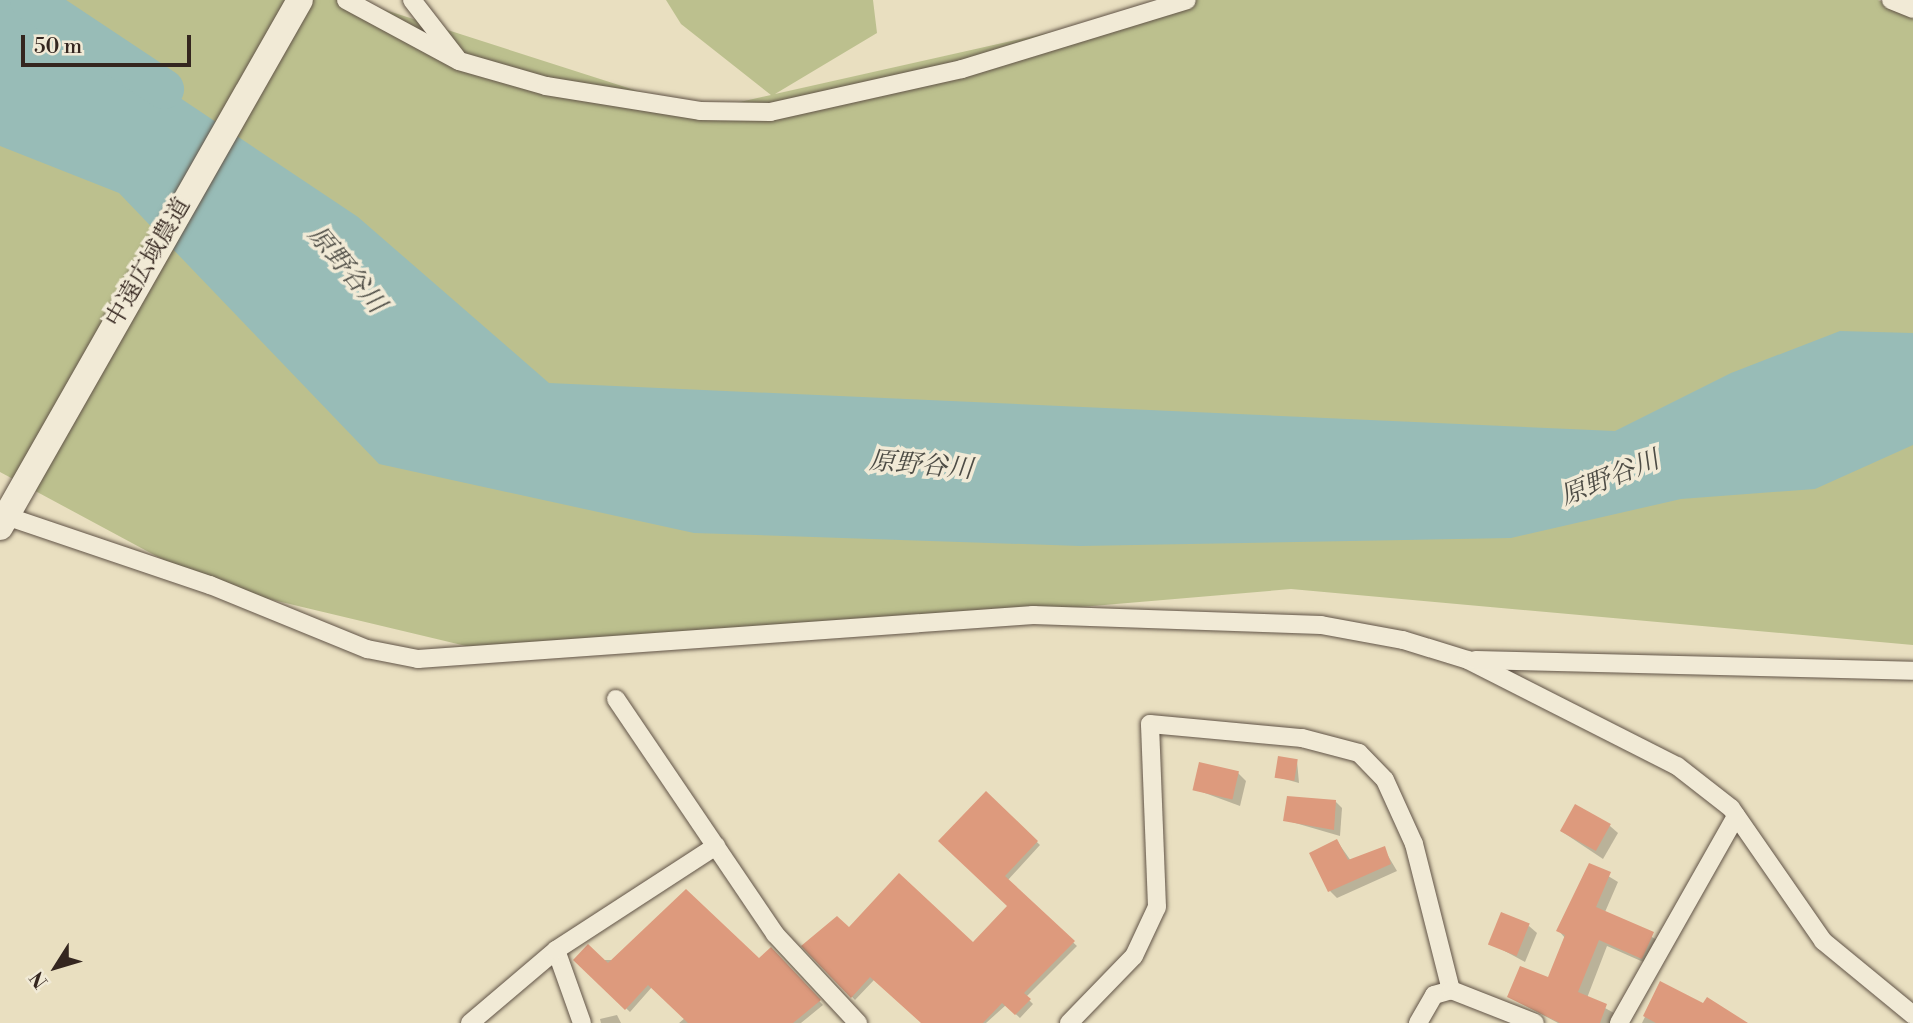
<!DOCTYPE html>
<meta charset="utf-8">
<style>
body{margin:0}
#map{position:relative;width:1913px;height:1023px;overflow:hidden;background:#e9dfc0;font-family:"Libre Bodoni","Noto Serif JP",serif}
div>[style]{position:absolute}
.green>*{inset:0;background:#bcc08e}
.water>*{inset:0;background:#98bcb7}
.shadow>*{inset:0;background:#0003}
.river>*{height:40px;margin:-20px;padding:0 20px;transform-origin:20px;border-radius:20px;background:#98bcb7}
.building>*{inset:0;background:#dd9a7d;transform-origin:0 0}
.roads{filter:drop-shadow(0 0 2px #615447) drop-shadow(0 0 2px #615447)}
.street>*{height:18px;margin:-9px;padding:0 9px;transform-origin:9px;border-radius:9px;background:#f1ead6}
.secondary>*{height:26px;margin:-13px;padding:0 13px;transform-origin:13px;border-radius:13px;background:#f1ead6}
span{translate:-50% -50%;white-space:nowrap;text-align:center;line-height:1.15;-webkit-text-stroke:7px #f1ead6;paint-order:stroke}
.street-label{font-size:24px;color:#34261f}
.water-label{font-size:26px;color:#4d4c45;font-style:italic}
.north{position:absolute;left:21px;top:932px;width:70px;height:70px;-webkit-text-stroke:5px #f1ead6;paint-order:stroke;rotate:233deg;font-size:19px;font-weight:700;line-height:28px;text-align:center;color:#34261f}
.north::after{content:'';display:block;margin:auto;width:24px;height:32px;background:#34261f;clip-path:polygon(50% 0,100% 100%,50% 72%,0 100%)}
.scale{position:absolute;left:21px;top:35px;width:170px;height:32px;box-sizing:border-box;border:4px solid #34261f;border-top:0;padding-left:9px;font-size:21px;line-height:24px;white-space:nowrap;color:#34261f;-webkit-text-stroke:5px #f1ead6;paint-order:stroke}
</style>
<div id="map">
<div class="green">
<i style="clip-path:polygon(0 0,354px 0,700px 111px,771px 95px,681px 24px,666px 0,873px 0,877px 33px,775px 94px,1195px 0,1878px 0,1913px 15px,1913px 645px,1291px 589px,508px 656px,210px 585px,0 472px)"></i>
</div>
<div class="water">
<i style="clip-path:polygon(0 0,18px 0,74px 27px,358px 217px,549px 383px,1615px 431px,1731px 373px,1840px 331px,1913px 333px,1913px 445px,1815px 489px,1681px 499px,1511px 538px,1080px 546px,694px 533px,379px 464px,119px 193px,0 146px)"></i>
</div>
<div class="shadow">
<i style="clip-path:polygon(1297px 761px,1299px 783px,1277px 777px)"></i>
<i style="clip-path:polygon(1238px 773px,1246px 781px,1240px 806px,1194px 789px)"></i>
<i style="clip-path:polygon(986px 794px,1040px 845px,1007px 881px,1077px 946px,1026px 997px,1033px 1004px,1020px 1018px,1006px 1005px,986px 1023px,923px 1023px,874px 980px,855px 1000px,804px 946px,849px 930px,973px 945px,1009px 906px)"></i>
<i style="clip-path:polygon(1336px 802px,1342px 808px,1340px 836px,1285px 820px)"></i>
<i style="clip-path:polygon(1610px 826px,1618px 833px,1603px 859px,1561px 831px)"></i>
<i style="clip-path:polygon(1337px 841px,1351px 861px,1384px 849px,1397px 871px,1337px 898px,1330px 891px)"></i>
<i style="clip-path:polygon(1590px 865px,1618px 882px,1605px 912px,1661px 942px,1650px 965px,1607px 946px,1587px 998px,1614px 1013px,1611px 1023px,1558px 1023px,1509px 997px,1549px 980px,1565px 938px,1559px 931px)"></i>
<i style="clip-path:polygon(1529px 926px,1537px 933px,1525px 962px,1490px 943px)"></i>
<i style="clip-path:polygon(771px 949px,823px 1005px,801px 1023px,679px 1023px,685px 1018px,652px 987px,630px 1012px,575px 960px,759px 960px)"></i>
<i style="clip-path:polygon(1661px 984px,1744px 1023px,1642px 1023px)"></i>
<i style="clip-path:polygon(617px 1015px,621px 1023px,601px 1023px,600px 1019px)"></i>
</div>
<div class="river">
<i style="left:30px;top:0;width:161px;rotate:33.6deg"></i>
</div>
<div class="building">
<i style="left:1278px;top:756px;width:20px;height:22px;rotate:9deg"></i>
<i style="left:1199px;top:762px;width:41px;height:29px;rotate:13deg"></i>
<i style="clip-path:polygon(986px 791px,1038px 841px,1005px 876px,1075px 941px,1024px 993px,1031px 999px,1015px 1015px,1002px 1003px,983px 1023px,921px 1023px,870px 977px,851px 998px,801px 946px,837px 916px,849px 927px,899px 873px,973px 942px,1007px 906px,938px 841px)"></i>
<i style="clip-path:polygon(1287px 796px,1336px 800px,1334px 830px,1283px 821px)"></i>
<i style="left:1575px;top:804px;width:41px;height:31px;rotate:29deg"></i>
<i style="clip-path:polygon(1337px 839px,1348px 860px,1385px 846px,1391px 864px,1328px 892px,1309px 853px)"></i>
<i style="clip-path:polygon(1589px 863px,1611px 872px,1596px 907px,1654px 932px,1642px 959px,1599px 940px,1578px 992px,1607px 1004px,1600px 1023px,1560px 1023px,1507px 997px,1520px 966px,1548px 977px,1565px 935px,1556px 931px)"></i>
<i style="clip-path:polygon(686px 889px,759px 958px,771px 947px,821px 1000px,793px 1023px,688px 1023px,648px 985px,625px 1010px,573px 960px,588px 944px,608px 963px)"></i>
<i style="left:1501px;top:912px;width:31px;height:35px;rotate:22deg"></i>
<i style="clip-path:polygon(1660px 981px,1703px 1003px,1707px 997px,1748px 1023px,1656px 1023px,1643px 1016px)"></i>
</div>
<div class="roads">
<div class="street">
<i style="left:346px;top:0;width:128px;rotate:28.4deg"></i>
<i style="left:459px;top:61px;width:91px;rotate:16deg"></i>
<i style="left:546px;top:86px;width:156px;rotate:9.2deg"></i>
<i style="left:700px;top:111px;width:70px;rotate:0.8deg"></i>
<i style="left:770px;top:112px;width:197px;rotate:-12.6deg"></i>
<i style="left:962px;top:69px;width:235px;rotate:-17deg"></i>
<i style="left:412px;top:0;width:73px;rotate:52.2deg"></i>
<i style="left:1891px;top:0;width:24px;rotate:22deg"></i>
<i style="left:0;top:514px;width:222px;rotate:18.7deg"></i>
<i style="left:210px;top:585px;width:170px;rotate:22.2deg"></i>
<i style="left:367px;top:649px;width:52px;rotate:11.1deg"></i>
<i style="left:418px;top:659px;width:617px;rotate:-4.09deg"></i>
<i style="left:1033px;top:615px;width:288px;rotate:2deg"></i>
<i style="left:1321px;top:625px;width:83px;rotate:10.4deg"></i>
<i style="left:1403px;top:640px;width:68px;rotate:17.1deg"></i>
<i style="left:1468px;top:660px;width:234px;rotate:26.9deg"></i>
<i style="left:1677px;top:766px;width:68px;rotate:37.9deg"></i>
<i style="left:1731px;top:808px;width:162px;rotate:55.3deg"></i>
<i style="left:1823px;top:941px;width:117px;rotate:39.4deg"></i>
<i style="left:1475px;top:660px;width:438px;rotate:1.4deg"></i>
<i style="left:616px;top:699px;width:284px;rotate:55.9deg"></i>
<i style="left:775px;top:934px;width:122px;rotate:47deg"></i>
<i style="left:556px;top:950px;width:77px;rotate:70.4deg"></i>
<i style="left:470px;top:1023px;width:113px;rotate:-40.3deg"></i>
<i style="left:556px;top:950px;width:191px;rotate:-33deg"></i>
<i style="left:1069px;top:1023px;width:93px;rotate:-45.9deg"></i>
<i style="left:1134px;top:956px;width:54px;rotate:-64.9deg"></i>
<i style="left:1157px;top:907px;width:183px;rotate:-92.2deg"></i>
<i style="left:1150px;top:724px;width:153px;rotate:5.3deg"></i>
<i style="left:1302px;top:738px;width:59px;rotate:14.7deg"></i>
<i style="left:1359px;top:753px;width:37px;rotate:46deg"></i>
<i style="left:1385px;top:780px;width:70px;rotate:65.6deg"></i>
<i style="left:1414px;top:844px;width:151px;rotate:75.8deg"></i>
<i style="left:1418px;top:1023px;width:32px;rotate:-60deg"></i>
<i style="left:1434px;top:995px;width:18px;rotate:-16deg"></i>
<i style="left:1451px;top:990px;width:90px;rotate:21.4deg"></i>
<i style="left:1619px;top:1023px;width:238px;rotate:-60.5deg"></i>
</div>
<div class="secondary">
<i style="left:0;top:527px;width:606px;rotate:-60.35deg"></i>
</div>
</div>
<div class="street-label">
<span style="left:149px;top:263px;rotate:-60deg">中遠広域農道</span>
</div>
<div class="water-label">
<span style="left:346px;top:270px;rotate:50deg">原野谷川</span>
<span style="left:921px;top:466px;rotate:5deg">原野谷川</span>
<span style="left:1610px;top:479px;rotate:-22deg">原野谷川</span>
</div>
<div class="north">N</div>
<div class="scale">50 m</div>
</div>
